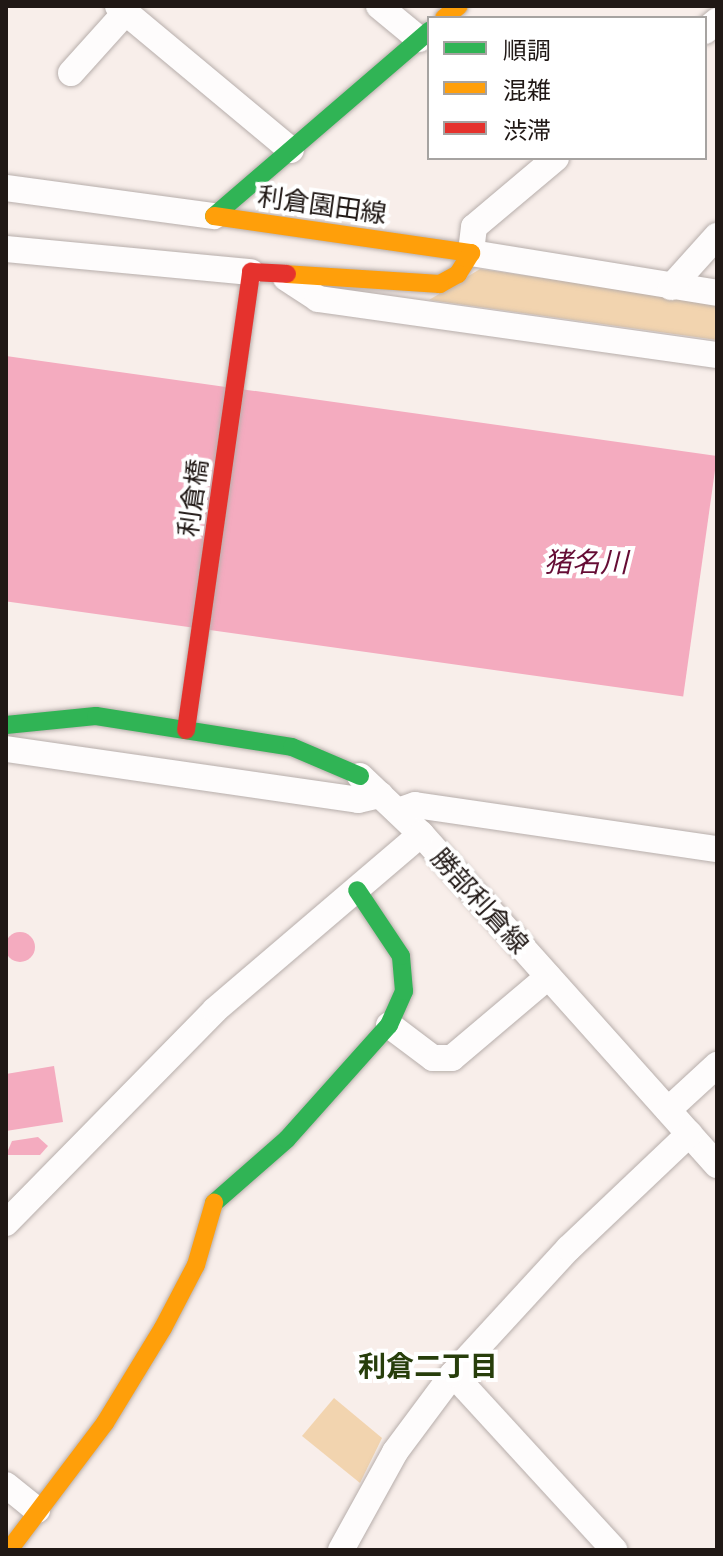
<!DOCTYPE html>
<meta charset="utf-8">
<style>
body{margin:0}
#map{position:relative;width:723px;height:1556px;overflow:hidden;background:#f8eeea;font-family:Inter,"Noto Sans JP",sans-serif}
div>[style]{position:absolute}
.green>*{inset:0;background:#f2d4af}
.water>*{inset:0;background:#f4abbf;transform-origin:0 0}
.round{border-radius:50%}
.roads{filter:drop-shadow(0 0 2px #b7aeab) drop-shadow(0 0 2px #b7aeab)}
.street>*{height:26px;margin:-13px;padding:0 13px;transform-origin:13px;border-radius:13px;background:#fefcfc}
.fast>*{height:18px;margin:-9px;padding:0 9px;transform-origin:9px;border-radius:9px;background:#30b455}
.slow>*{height:18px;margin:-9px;padding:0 9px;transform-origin:9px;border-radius:9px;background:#ff9f0a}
.jam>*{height:18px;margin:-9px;padding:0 9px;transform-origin:9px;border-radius:9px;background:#e5322d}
span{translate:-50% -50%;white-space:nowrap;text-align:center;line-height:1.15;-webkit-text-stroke:8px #fff;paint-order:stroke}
.street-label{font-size:26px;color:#201815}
.water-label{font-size:28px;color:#650c34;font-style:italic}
.neighbourhood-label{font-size:28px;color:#273e0b;font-weight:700}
.frame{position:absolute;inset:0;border:8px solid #201815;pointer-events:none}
.legend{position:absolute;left:427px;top:16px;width:280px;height:144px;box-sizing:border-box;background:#fff;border:2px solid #a6a3a1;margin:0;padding:10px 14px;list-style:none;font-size:24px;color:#201815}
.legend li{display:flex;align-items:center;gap:16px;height:40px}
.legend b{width:40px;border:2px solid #a6a3a1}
</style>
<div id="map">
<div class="green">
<i style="clip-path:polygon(480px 269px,717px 303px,717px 340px,429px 300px)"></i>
<i style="clip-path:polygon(334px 1398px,382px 1438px,360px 1483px,302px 1436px)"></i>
</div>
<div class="water">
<i style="left:6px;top:356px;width:718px;height:243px;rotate:8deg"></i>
<i class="round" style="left:5px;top:932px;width:30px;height:30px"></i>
<i style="clip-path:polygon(54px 1066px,63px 1122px,6px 1131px,6px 1074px)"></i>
<i style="clip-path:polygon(38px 1137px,48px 1146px,40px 1155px,6px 1155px,12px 1141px)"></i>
</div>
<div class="roads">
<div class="street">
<i style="left:118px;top:6px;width:225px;rotate:39.8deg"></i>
<i style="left:379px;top:6px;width:52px;rotate:39.5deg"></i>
<i style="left:705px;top:31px;width:16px;rotate:-40deg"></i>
<i style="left:71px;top:73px;width:82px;rotate:-48deg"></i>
<i style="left:556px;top:158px;width:107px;rotate:139.9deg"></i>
<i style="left:474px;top:227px;width:26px;rotate:97deg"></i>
<i style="left:471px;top:253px;width:249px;rotate:9.2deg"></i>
<i style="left:6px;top:188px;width:210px;rotate:7.7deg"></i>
<i style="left:6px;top:249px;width:246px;rotate:5.4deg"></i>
<i style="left:286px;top:278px;width:38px;rotate:33deg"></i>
<i style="left:318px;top:299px;width:403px;rotate:8deg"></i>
<i style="left:671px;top:287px;width:69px;rotate:-48deg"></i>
<i style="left:6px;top:749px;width:356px;rotate:8.2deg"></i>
<i style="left:358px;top:800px;width:23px;rotate:-13deg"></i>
<i style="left:360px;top:776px;width:84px;rotate:43.6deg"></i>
<i style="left:421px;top:834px;width:444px;rotate:48.2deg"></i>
<i style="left:398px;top:811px;width:18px;rotate:-19deg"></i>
<i style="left:415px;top:805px;width:305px;rotate:8.3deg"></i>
<i style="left:389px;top:1025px;width:55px;rotate:36.9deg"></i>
<i style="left:433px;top:1058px;width:19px"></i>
<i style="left:452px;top:1058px;width:126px;rotate:-40.2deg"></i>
<i style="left:668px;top:1110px;width:67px;rotate:-42.6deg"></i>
<i style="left:6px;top:1223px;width:298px;rotate:-45.5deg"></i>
<i style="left:215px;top:1010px;width:271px;rotate:-40.5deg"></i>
<i style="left:453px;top:1374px;width:239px;rotate:47.5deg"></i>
<i style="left:6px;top:1485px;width:40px;rotate:39deg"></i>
<i style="left:341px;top:1550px;width:112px;rotate:-61.1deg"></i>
<i style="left:395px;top:1452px;width:97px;rotate:-53.4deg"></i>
<i style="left:453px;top:1374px;width:171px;rotate:-47.4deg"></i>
<i style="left:569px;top:1248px;width:166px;rotate:-43.5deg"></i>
</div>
<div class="fast">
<i style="left:214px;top:216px;width:284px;rotate:-40.7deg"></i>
<i style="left:6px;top:725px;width:90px;rotate:-5.7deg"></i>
<i style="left:96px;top:716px;width:198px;rotate:9deg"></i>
<i style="left:292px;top:747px;width:74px;rotate:23.1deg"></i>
<i style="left:214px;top:1203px;width:97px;rotate:-41.2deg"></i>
<i style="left:287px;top:1139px;width:153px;rotate:-48.2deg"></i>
<i style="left:389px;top:1025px;width:37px;rotate:-66deg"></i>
<i style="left:404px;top:991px;width:35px;rotate:-95deg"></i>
<i style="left:401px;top:956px;width:79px;rotate:-123.7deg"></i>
</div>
<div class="slow">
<i style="left:444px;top:18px;width:19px;rotate:-39deg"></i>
<i style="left:214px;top:216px;width:260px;rotate:8.2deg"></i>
<i style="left:471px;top:253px;width:25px;rotate:122deg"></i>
<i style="left:458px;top:274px;width:21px;rotate:151deg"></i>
<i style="left:440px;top:284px;width:153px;rotate:-176.3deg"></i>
<i style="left:9px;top:1550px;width:159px;rotate:-52.9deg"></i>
<i style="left:105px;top:1423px;width:111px;rotate:-58.6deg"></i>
<i style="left:163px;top:1328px;width:71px;rotate:-62.4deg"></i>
<i style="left:196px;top:1265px;width:65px;rotate:-73.8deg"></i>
</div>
<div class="jam">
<i style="left:186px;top:730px;width:463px;rotate:-81.9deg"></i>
<i style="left:251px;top:272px;width:36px;rotate:3deg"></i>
</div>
</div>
<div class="street-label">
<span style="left:322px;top:205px;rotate:8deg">利倉園田線</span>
<span style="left:193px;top:498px;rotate:-82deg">利倉橋</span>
<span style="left:480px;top:901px;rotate:48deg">勝部利倉線</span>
</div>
<div class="water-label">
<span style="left:586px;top:562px">猪名川</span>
</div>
<div class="neighbourhood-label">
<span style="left:428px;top:1366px">利倉二丁目</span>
</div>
<div class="frame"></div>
<ul class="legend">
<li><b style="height:10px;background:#30b455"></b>順調</li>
<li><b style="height:10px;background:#ff9f0a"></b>混雑</li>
<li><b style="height:10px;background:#e5322d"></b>渋滞</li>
</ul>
</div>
